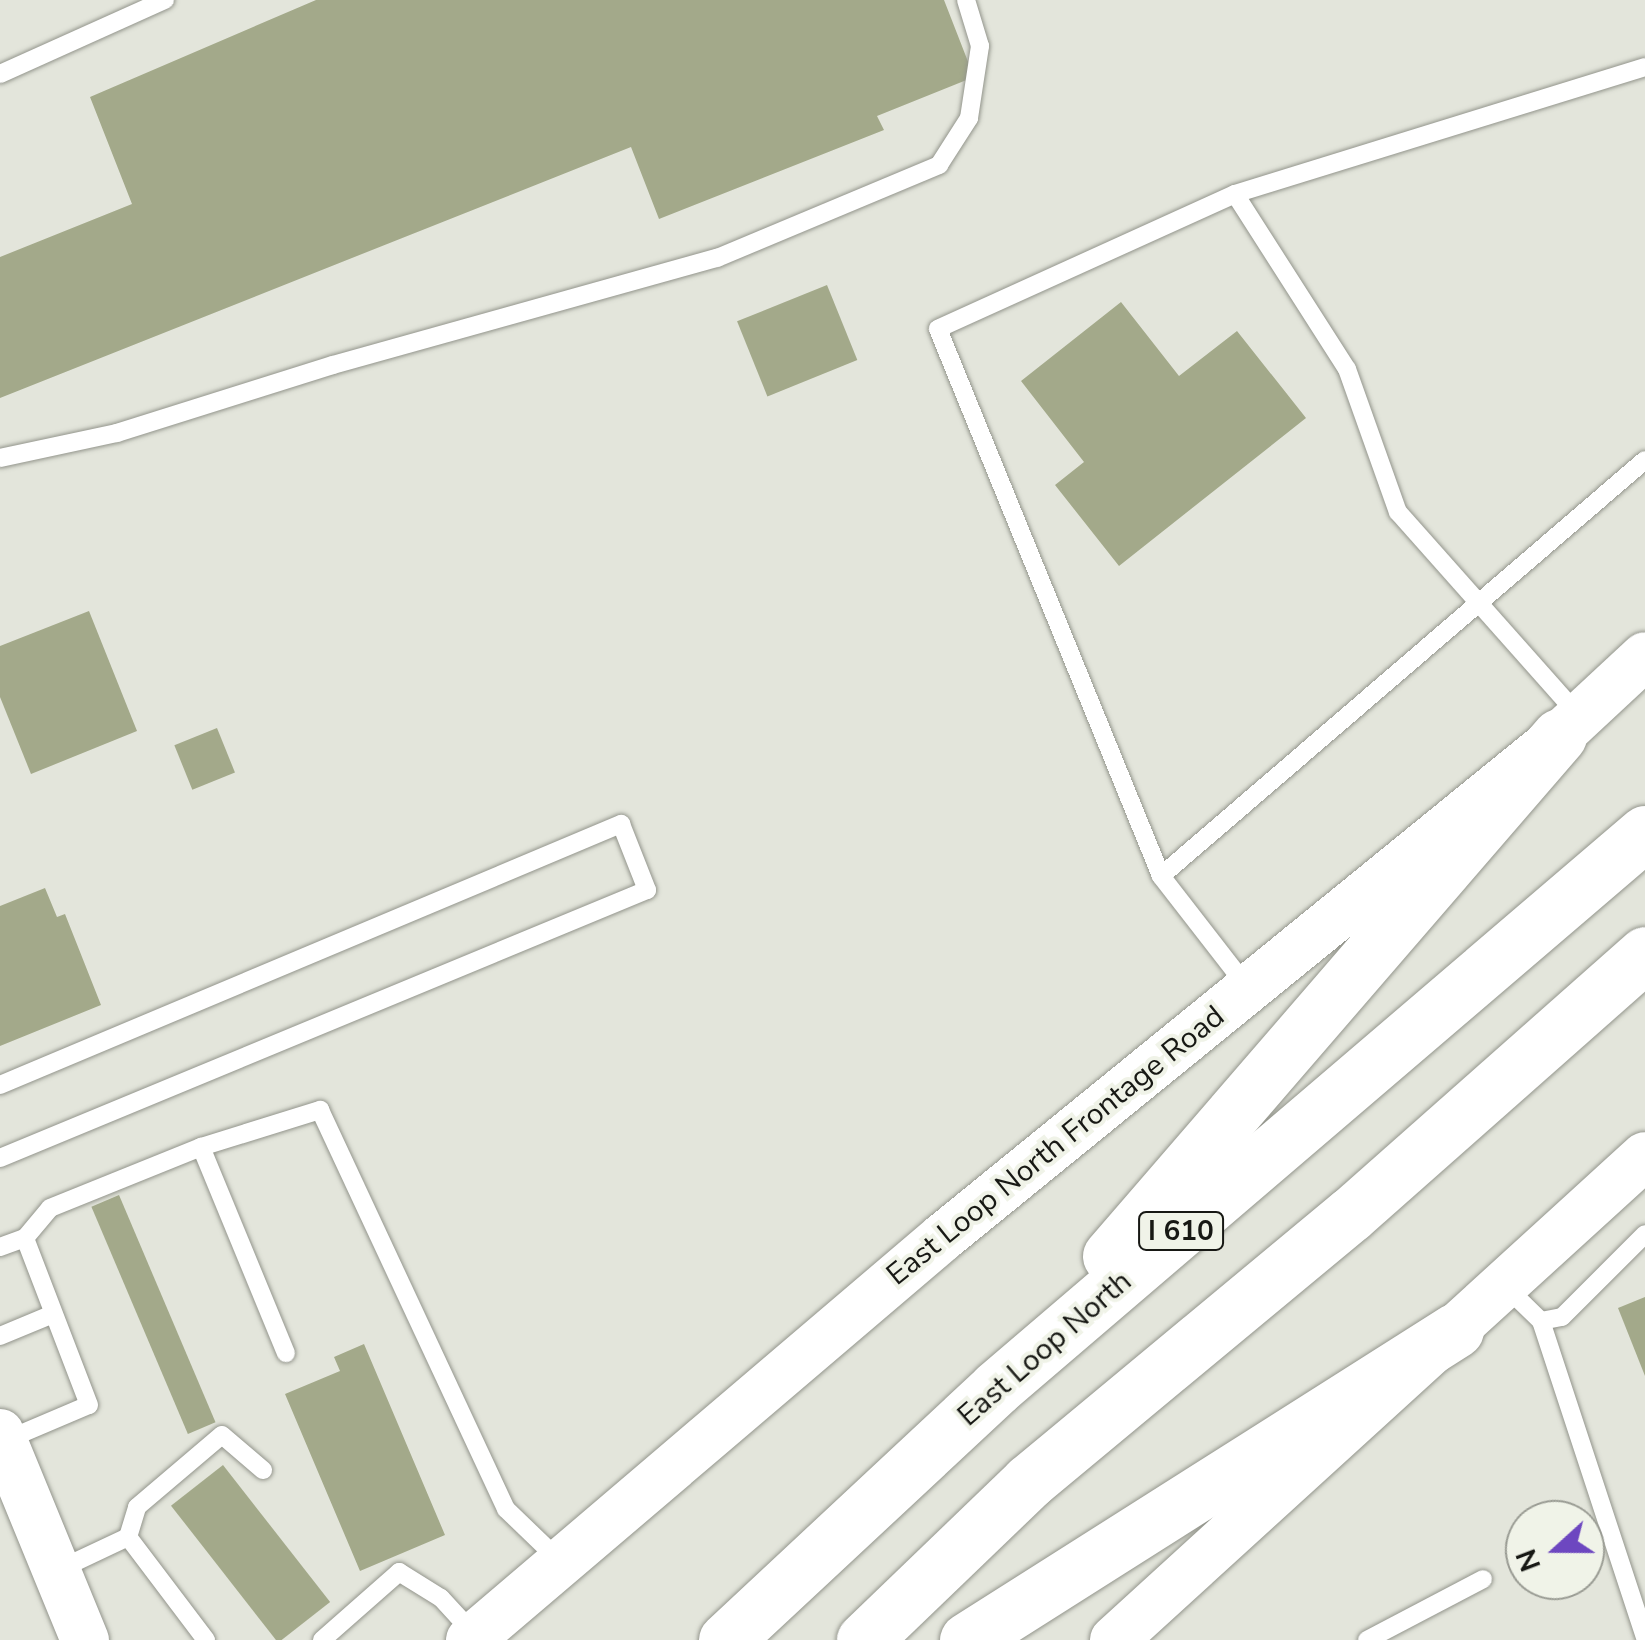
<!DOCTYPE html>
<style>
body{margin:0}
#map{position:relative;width:1645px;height:1640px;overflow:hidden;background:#e3e5db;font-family:"Nunito Sans",sans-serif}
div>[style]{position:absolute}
.building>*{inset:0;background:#a3a98a;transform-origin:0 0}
.roads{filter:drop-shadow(0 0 2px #93958c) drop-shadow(0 0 2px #93958c)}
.service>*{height:18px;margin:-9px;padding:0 9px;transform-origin:9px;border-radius:9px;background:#fff}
.secondary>*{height:48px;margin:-24px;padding:0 24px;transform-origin:24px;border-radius:24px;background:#fff}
.motorway>*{height:55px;margin:-27.5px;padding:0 27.5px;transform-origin:27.5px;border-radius:27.5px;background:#fff}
span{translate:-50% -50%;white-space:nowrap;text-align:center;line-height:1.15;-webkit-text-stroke:8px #f0f3e8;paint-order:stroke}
.shield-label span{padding:2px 8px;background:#f0f3e8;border:2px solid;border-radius:8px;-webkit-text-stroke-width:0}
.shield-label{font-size:28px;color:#171814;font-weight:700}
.street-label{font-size:30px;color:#171814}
.north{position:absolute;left:1505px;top:1500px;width:100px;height:100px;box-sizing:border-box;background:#f0f3e8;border:2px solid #999b93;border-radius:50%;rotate:249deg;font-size:28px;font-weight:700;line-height:40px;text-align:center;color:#171814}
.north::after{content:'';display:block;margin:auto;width:35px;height:45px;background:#6d47c0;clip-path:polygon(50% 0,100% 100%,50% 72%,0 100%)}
</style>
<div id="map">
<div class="building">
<i style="clip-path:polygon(316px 0,944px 0,974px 77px,877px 116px,884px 130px,659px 219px,631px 147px,0 398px,0 257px,132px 204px,90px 97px)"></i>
<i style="left:827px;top:285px;width:81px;height:97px;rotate:68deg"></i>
<i style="clip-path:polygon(1121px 302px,1179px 376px,1237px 331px,1306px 418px,1119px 566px,1055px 485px,1084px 462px,1021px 381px)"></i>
<i style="clip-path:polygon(89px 611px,137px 731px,31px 774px,0 697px,0 646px)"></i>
<i style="left:217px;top:728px;width:48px;height:46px;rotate:68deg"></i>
<i style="clip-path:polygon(45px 888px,57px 917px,65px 914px,101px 1005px,0 1046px,0 906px)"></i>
<i style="left:119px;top:1195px;width:247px;height:30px;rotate:67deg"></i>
<i style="clip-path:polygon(1645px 1297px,1645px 1376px,1618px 1308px)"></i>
<i style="clip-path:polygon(364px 1344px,445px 1535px,360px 1571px,285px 1394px,340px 1371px,334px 1357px)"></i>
<i style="left:223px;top:1465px;width:174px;height:66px;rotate:52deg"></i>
</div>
<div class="roads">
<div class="service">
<i style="left:1645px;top:67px;width:429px;rotate:162.8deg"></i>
<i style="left:1235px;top:194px;width:326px;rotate:155.6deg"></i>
<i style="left:938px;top:329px;width:591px;rotate:67.82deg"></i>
<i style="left:1161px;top:876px;width:638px;rotate:-40.68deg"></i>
<i style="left:0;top:74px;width:181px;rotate:-24.2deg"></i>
<i style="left:1235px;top:194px;width:208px;rotate:57.4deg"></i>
<i style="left:1347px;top:369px;width:152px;rotate:70.4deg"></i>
<i style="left:1398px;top:512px;width:273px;rotate:48.4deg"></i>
<i style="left:0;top:458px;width:120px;rotate:-12.1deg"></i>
<i style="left:117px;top:433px;width:226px;rotate:-17.5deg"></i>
<i style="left:333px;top:365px;width:399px;rotate:-15.6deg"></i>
<i style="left:717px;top:258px;width:241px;rotate:-22.7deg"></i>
<i style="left:939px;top:165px;width:56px;rotate:-57.4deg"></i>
<i style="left:969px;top:118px;width:73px;rotate:-81.3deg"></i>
<i style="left:980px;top:46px;width:48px;rotate:-106.9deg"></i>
<i style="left:1161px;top:876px;width:142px;rotate:52.2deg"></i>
<i style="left:0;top:1085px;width:674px;rotate:-22.8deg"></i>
<i style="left:621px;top:824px;width:71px;rotate:68.5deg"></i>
<i style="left:647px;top:890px;width:700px;rotate:157.5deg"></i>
<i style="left:201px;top:1147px;width:125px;rotate:-17.3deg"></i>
<i style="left:320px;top:1110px;width:440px;rotate:65deg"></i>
<i style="left:506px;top:1509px;width:76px;rotate:43.9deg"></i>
<i style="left:0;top:1247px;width:27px;rotate:-20deg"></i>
<i style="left:1505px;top:1286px;width:50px;rotate:44.2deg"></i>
<i style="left:1541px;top:1321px;width:21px;rotate:-11deg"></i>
<i style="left:1562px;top:1317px;width:117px;rotate:-45deg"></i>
<i style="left:1541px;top:1321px;width:333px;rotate:71.8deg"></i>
<i style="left:0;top:1336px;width:57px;rotate:-22.5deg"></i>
<i style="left:4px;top:1441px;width:92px;rotate:-23deg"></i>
<i style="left:89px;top:1405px;width:179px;rotate:-111deg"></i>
<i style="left:25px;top:1238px;width:39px;rotate:-50deg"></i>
<i style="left:50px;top:1208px;width:163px;rotate:-22deg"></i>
<i style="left:201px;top:1147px;width:223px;rotate:67.6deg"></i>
<i style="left:56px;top:1571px;width:80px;rotate:-25.3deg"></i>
<i style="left:206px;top:1640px;width:129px;rotate:-127.1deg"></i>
<i style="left:128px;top:1537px;width:31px;rotate:-73deg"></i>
<i style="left:137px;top:1507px;width:111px;rotate:-40.3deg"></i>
<i style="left:222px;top:1435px;width:54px;rotate:40.5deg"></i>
<i style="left:322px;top:1640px;width:103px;rotate:-41.4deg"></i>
<i style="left:399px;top:1572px;width:49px;rotate:31.8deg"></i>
<i style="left:441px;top:1598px;width:50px;rotate:47.4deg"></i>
<i style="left:1367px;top:1640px;width:131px;rotate:-27.7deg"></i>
</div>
<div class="secondary">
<i style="left:0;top:1433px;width:224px;rotate:67.7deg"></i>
<i style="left:470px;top:1640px;width:621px;rotate:-40.43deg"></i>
<i style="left:943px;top:1237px;width:794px;rotate:-39.12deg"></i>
<i style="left:1559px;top:736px;width:117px;rotate:-42.9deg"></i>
<i style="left:1114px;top:1640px;width:718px;rotate:-42.35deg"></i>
</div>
<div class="motorway">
<i style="left:1110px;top:1256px;width:687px;rotate:-49.19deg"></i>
<i style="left:726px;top:1640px;width:369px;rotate:-43deg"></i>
<i style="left:996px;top:1388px;width:854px;rotate:-40.54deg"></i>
<i style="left:864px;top:1640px;width:228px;rotate:-43.9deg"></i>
<i style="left:1028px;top:1482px;width:420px;rotate:-39.7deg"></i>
<i style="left:1351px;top:1214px;width:392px;rotate:-41.5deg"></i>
<i style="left:967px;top:1640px;width:579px;rotate:-32.37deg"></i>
</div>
</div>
<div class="shield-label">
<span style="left:1181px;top:1231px">I 610</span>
</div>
<div class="street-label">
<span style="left:1056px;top:1146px;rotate:-39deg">East Loop North Frontage Road</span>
<span style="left:1045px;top:1349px;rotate:-41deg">East Loop North</span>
</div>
<div class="north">N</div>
</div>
